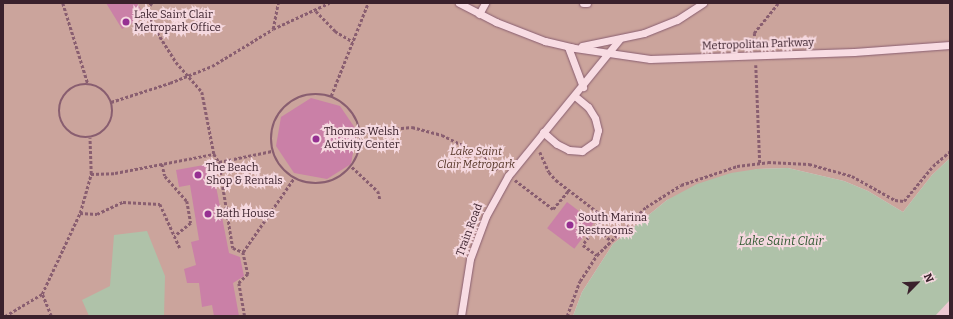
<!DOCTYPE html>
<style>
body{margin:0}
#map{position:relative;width:953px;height:319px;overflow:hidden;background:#edc8d2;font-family:Bitter,serif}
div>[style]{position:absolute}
.green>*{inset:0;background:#cba49c}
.water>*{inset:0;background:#afc2a9}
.building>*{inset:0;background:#ca80a7;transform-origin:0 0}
.path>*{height:2.5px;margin-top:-1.25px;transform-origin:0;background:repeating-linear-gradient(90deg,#895e70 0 3px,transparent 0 5px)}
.path>.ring{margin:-1.25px;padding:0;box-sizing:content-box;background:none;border:2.5px solid #895e70;border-radius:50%}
.roads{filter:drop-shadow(0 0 1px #895e70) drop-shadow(0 0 1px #895e70)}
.service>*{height:7px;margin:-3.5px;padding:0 3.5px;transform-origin:3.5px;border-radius:3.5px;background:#f8dce3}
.dots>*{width:11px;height:11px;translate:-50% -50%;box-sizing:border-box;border:2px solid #f5d8df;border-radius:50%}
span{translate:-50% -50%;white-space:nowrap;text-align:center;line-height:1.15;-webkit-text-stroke:4px #f5d8df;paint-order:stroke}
.poi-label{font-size:11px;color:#3a212c}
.left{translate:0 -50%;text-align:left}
.street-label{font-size:11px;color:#3a212c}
.park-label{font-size:11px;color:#563628;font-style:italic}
.water-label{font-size:12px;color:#315931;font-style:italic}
.frame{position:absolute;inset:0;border:4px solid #3a212c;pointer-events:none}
.north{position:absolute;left:897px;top:263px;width:40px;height:40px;-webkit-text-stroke:3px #f5d8df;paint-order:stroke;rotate:66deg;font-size:11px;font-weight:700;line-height:16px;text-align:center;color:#3a212c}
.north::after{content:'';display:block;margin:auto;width:14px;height:18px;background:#3a212c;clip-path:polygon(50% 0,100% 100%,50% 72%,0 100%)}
</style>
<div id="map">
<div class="green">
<i style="clip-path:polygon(3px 3px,950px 3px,950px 158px,932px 175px,903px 212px,868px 191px,844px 181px,788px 168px,757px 169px,667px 200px,613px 244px,582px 292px,573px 316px,3px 316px)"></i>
</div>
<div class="water">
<i style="clip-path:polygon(950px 158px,950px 300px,935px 316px,573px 316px,582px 292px,613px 244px,667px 200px,697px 184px,731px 173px,757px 169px,788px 168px,844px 181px,868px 191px,903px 212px,932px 175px)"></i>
<i style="clip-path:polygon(147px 231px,165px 276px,164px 316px,89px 316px,82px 300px,110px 286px,114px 235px)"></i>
</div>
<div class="building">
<i style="clip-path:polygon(106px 3px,137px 3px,145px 16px,122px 29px)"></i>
<i style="clip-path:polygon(311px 98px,340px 106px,357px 131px,351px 164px,327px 179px,294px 173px,276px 146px,281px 117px)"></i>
<i style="clip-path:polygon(215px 163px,218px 181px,215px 181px,229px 253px,240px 257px,244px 276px,233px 283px,239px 316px,214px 316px,212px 305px,202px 307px,199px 283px,187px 283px,184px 269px,196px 265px,191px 242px,199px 240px,190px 185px,179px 187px,176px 170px)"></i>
<i style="left:567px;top:202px;width:34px;height:33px;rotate:37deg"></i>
</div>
<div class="path">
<i style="left:63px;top:3px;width:85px;rotate:72.8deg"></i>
<i style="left:152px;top:3px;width:7px;rotate:124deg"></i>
<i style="left:148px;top:9px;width:16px;rotate:75deg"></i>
<i style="left:152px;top:24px;width:45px;rotate:57.7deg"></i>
<i style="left:176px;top:62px;width:40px;rotate:49deg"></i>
<i style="left:202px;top:92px;width:63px;rotate:79deg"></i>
<i style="left:214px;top:154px;width:9px;rotate:58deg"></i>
<i style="left:219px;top:162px;width:87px;rotate:80.8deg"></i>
<i style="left:233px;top:248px;width:11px;rotate:22deg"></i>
<i style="left:243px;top:252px;width:23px;rotate:77deg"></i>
<i style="left:248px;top:274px;width:13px;rotate:135deg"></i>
<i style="left:239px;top:283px;width:34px;rotate:80deg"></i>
<i style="left:316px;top:11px;width:28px;rotate:46deg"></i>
<i style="left:335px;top:31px;width:21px;rotate:31deg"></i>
<i style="left:273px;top:29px;width:26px;rotate:-79deg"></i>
<i style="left:755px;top:46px;width:13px;rotate:-94deg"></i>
<i style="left:754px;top:33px;width:38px;rotate:-51deg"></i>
<i style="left:756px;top:65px;width:98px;rotate:87.7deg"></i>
<i class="ring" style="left:59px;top:84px;width:51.5px;height:51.5px"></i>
<i class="ring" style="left:271px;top:94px;width:87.5px;height:87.5px"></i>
<i style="left:331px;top:96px;width:100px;rotate:-68.3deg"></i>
<i style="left:111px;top:102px;width:62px;rotate:-17.9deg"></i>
<i style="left:170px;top:83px;width:45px;rotate:-22deg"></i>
<i style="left:212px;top:66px;width:71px;rotate:-31.2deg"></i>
<i style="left:273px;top:29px;width:62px;rotate:-24.9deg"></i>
<i style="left:361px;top:132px;width:51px;rotate:-5.6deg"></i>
<i style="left:412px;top:127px;width:31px;rotate:15deg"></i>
<i style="left:442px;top:135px;width:43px;rotate:26deg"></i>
<i style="left:481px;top:154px;width:25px;rotate:42deg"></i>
<i style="left:540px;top:152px;width:22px;rotate:66deg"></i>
<i style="left:549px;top:172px;width:11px;rotate:49deg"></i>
<i style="left:556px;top:180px;width:61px;rotate:37.6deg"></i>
<i style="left:604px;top:217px;width:35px;rotate:127deg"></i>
<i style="left:583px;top:245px;width:17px;rotate:36deg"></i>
<i style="left:219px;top:162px;width:54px;rotate:-11.7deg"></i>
<i style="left:162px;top:164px;width:12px;rotate:76deg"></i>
<i style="left:165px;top:176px;width:33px;rotate:49deg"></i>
<i style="left:187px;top:201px;width:22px;rotate:80deg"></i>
<i style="left:191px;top:223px;width:21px;rotate:141deg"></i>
<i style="left:352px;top:167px;width:35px;rotate:43deg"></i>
<i style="left:378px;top:191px;width:8px;rotate:76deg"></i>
<i style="left:91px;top:174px;width:24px;rotate:-2deg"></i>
<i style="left:115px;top:173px;width:101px;rotate:-10.9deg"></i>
<i style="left:515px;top:180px;width:48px;rotate:37.3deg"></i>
<i style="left:553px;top:209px;width:25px;rotate:-50deg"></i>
<i style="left:80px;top:213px;width:17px;rotate:3deg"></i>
<i style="left:97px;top:214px;width:29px;rotate:-25deg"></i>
<i style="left:123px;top:202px;width:37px;rotate:3deg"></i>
<i style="left:160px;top:204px;width:48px;rotate:65.6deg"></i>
<i style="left:595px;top:229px;width:19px;rotate:35deg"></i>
<i style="left:243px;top:252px;width:90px;rotate:-55.4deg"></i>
<i style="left:5px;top:316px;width:43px;rotate:-30.7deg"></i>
<i style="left:51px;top:316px;width:24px;rotate:-112deg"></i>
<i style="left:42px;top:294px;width:89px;rotate:-64.9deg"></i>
<i style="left:80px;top:213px;width:41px;rotate:-74.2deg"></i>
<i style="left:91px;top:174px;width:36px;rotate:-92deg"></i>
<i style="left:567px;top:316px;width:37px;rotate:-70deg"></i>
<i style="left:580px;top:281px;width:31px;rotate:-57deg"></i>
<i style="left:597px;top:255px;width:69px;rotate:-44.4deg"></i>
<i style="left:646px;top:207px;width:41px;rotate:-32.2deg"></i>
<i style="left:681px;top:185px;width:59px;rotate:-18.7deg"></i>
<i style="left:737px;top:166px;width:31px;rotate:-7deg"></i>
<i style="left:768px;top:162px;width:41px;rotate:2.8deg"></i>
<i style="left:809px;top:164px;width:45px;rotate:15.6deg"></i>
<i style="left:852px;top:176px;width:49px;rotate:29.2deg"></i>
<i style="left:895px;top:200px;width:9px;rotate:6deg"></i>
<i style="left:904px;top:201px;width:45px;rotate:-50.4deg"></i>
<i style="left:933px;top:166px;width:23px;rotate:-41deg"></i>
</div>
<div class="roads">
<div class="service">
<i style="left:459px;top:3px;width:42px;rotate:27.2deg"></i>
<i style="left:496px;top:22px;width:53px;rotate:21.2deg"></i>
<i style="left:545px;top:41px;width:28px;rotate:13deg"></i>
<i style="left:583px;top:3px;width:4px"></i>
<i style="left:479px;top:14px;width:13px;rotate:-61deg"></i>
<i style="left:582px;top:46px;width:63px;rotate:-11.8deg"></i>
<i style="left:644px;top:33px;width:35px;rotate:-22deg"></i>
<i style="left:677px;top:20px;width:31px;rotate:-33deg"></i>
<i style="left:568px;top:47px;width:83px;rotate:8.3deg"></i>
<i style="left:650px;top:59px;width:204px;rotate:-2deg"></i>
<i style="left:854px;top:52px;width:96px;rotate:-4.2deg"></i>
<i style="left:568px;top:47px;width:43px;rotate:69.4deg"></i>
<i style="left:543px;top:132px;width:18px;rotate:41deg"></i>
<i style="left:557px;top:144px;width:13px;rotate:27deg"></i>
<i style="left:569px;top:150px;width:13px;rotate:4deg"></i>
<i style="left:582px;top:151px;width:16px;rotate:-35deg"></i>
<i style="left:595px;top:142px;width:12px;rotate:-76deg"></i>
<i style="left:598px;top:130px;width:12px;rotate:-104deg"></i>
<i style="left:595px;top:118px;width:13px;rotate:-122deg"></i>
<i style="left:588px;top:107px;width:17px;rotate:-140deg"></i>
<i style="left:461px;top:316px;width:58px;rotate:-81deg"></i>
<i style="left:470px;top:259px;width:46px;rotate:-69.6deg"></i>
<i style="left:486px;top:216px;width:46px;rotate:-61.2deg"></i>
<i style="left:508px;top:176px;width:176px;rotate:-50.8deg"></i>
</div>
</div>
<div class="dots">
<i style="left:126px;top:22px;background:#963092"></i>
<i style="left:316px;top:139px;background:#963092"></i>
<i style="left:198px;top:175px;background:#963092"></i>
<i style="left:208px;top:214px;background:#963092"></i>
<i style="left:570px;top:225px;background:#963092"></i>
</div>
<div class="poi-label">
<span class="left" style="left:134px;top:22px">Lake Saint Clair<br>Metropark Office</span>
<span class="left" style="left:324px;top:139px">Thomas Welsh<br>Activity Center</span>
<span class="left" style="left:206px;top:175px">The Beach<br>Shop &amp; Rentals</span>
<span class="left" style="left:216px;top:214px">Bath House</span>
<span class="left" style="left:578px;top:225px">South Marina<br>Restrooms</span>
</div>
<div class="street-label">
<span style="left:758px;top:45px;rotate:-2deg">Metropolitan Parkway</span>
<span style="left:470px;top:230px;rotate:-69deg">Train Road</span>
</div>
<div class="park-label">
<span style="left:476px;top:159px">Lake Saint<br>Clair Metropark</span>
</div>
<div class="water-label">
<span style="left:781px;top:242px">Lake Saint Clair</span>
</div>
<div class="frame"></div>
<div class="north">N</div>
</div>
